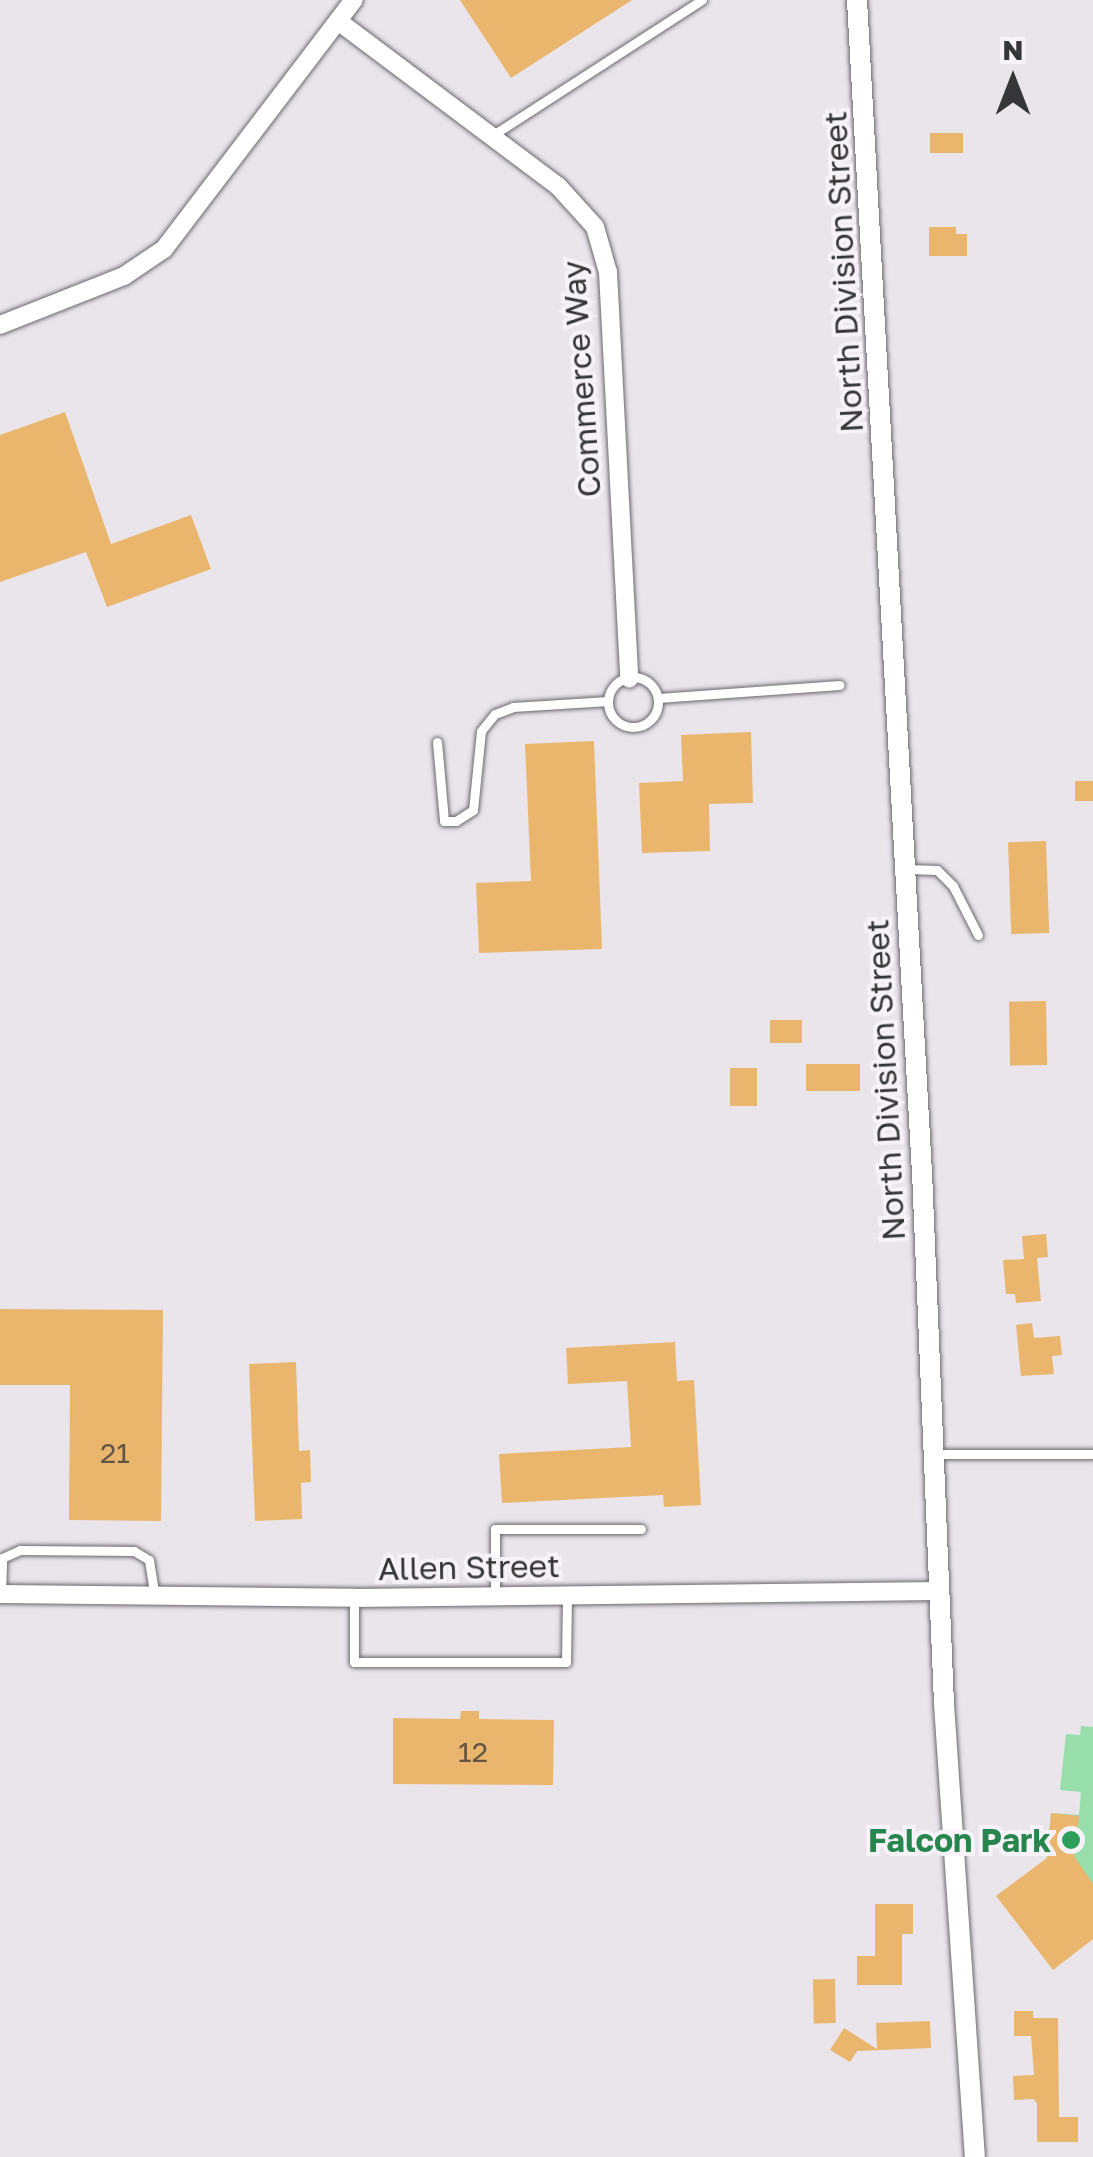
<!DOCTYPE html>
<style>
body{margin:0}
#map{position:relative;width:1093px;height:2157px;overflow:hidden;background:#e9e5eb;font-family:"Golos Text",sans-serif}
div>[style]{position:absolute}
.green>*{inset:0;background:#98deab}
.building>*{inset:0;background:#eab66e;transform-origin:0 0}
.roads{filter:drop-shadow(0 0 2px #6b686d) drop-shadow(0 0 2px #6b686d)}
.service>*{height:9px;margin:-4.5px;padding:0 4.5px;transform-origin:4.5px;border-radius:4.5px;background:#fff}
.service>.ring{margin:-4.5px;padding:0;box-sizing:content-box;background:none;border:9px solid #fff;border-radius:50%}
.minor>*{height:18px;margin:-9px;padding:0 9px;transform-origin:9px;border-radius:9px;background:#fff}
.tertiary>*{height:20px;margin:-10px;padding:0 10px;transform-origin:10px;border-radius:10px;background:#fff}
.dots>*{width:28px;height:28px;translate:-50% -50%;box-sizing:border-box;border:5px solid #f6f2f8;border-radius:50%}
span{translate:-50% -50%;white-space:nowrap;text-align:center;line-height:1.15;-webkit-text-stroke:8px #f6f2f8;paint-order:stroke}
.number-label{font-size:28px;color:#635545}
.number-label span{-webkit-text-stroke-width:0}
.street-label{font-size:32px;color:#363537}
.leisure-label{font-size:32px;color:#27864d;font-weight:700}
.right{translate:-100% -50%;text-align:right}
.north{position:absolute;left:963px;top:30px;width:100px;height:100px;-webkit-text-stroke:8px #f6f2f8;paint-order:stroke;rotate:0deg;font-size:28px;font-weight:700;line-height:40px;text-align:center;color:#363537}
.north::after{content:'';display:block;margin:auto;width:35px;height:45px;background:#363537;clip-path:polygon(50% 0,100% 100%,50% 72%,0 100%)}
</style>
<div id="map">
<div class="green">
<i style="clip-path:polygon(1081px 1726px,1093px 1727px,1093px 1930px,1046px 1864px,1051px 1813px,1079px 1815px,1081px 1792px,1060px 1790px,1066px 1734px,1080px 1735px)"></i>
</div>
<div class="building">
<i style="clip-path:polygon(460px 0,632px 0,511px 78px)"></i>
<i style="left:930px;top:133px;width:33px;height:20px"></i>
<i style="clip-path:polygon(929px 227px,956px 227px,956px 234px,967px 234px,967px 256px,929px 256px)"></i>
<i style="clip-path:polygon(65px 412px,111px 544px,191px 515px,211px 569px,107px 607px,86px 552px,0 582px,0 435px)"></i>
<i style="clip-path:polygon(751px 732px,753px 803px,709px 804px,710px 851px,642px 853px,639px 783px,683px 781px,681px 735px)"></i>
<i style="clip-path:polygon(594px 741px,602px 949px,479px 953px,476px 883px,531px 881px,525px 744px)"></i>
<i style="left:1093px;top:781px;width:20px;height:18px;rotate:90deg"></i>
<i style="left:1046px;top:841px;width:92px;height:38px;rotate:88deg"></i>
<i style="left:1046px;top:1001px;width:64px;height:37px;rotate:89deg"></i>
<i style="left:770px;top:1020px;width:32px;height:23px"></i>
<i style="left:806px;top:1064px;width:54px;height:27px"></i>
<i style="left:730px;top:1068px;width:27px;height:38px"></i>
<i style="clip-path:polygon(1046px 1234px,1048px 1257px,1037px 1258px,1041px 1301px,1016px 1303px,1015px 1294px,1006px 1294px,1003px 1260px,1024px 1259px,1022px 1236px)"></i>
<i style="clip-path:polygon(0 1309px,163px 1310px,161px 1521px,69px 1520px,70px 1385px,0 1385px)"></i>
<i style="clip-path:polygon(1032px 1323px,1034px 1338px,1060px 1336px,1062px 1355px,1052px 1356px,1054px 1374px,1021px 1376px,1016px 1325px)"></i>
<i style="clip-path:polygon(675px 1342px,677px 1381px,694px 1380px,701px 1505px,664px 1507px,663px 1495px,502px 1503px,499px 1454px,631px 1447px,627px 1381px,568px 1384px,566px 1348px)"></i>
<i style="clip-path:polygon(296px 1362px,299px 1451px,310px 1450px,311px 1482px,301px 1483px,302px 1519px,255px 1521px,249px 1364px)"></i>
<i style="clip-path:polygon(461px 1711px,479px 1711px,479px 1719px,554px 1720px,553px 1785px,393px 1784px,393px 1718px,460px 1719px)"></i>
<i style="clip-path:polygon(1051px 1813px,1079px 1816px,1074px 1856px,1093px 1884px,1093px 1939px,1053px 1970px,996px 1896px,1047px 1858px)"></i>
<i style="clip-path:polygon(875px 1904px,913px 1904px,913px 1934px,902px 1934px,902px 1985px,857px 1985px,857px 1956px,875px 1956px)"></i>
<i style="left:835px;top:1979px;width:44px;height:22px;rotate:89deg"></i>
<i style="clip-path:polygon(1014px 2011px,1033px 2011px,1033px 2018px,1058px 2018px,1059px 2117px,1078px 2117px,1078px 2142px,1037px 2142px,1037px 2103px,1033px 2099px,1014px 2100px,1013px 2076px,1034px 2075px,1031px 2036px,1014px 2036px)"></i>
<i style="clip-path:polygon(930px 2021px,931px 2048px,857px 2051px,850px 2062px,830px 2050px,844px 2028px,877px 2049px,876px 2023px)"></i>
</div>
<div class="roads">
<div class="service">
<i style="left:493px;top:135px;width:249px;rotate:-32.9deg"></i>
<i class="ring" style="left:608px;top:677px;width:41px;height:41px"></i>
<i style="left:658px;top:698px;width:182px;rotate:-4.1deg"></i>
<i style="left:437px;top:742px;width:79px;rotate:84.9deg"></i>
<i style="left:444px;top:821px;width:12px"></i>
<i style="left:456px;top:821px;width:20px;rotate:-33deg"></i>
<i style="left:473px;top:810px;width:79px;rotate:-84.2deg"></i>
<i style="left:481px;top:731px;width:22px;rotate:-51deg"></i>
<i style="left:495px;top:714px;width:19px;rotate:-21deg"></i>
<i style="left:513px;top:707px;width:95px;rotate:-3.6deg"></i>
<i style="left:906px;top:869px;width:31px;rotate:2deg"></i>
<i style="left:937px;top:870px;width:23px;rotate:45deg"></i>
<i style="left:953px;top:886px;width:55px;rotate:63deg"></i>
<i style="left:935px;top:1454px;width:158px"></i>
<i style="left:1px;top:1594px;width:36px;rotate:-88deg"></i>
<i style="left:2px;top:1558px;width:20px;rotate:-24deg"></i>
<i style="left:20px;top:1550px;width:114px;rotate:0.5deg"></i>
<i style="left:134px;top:1551px;width:17px;rotate:31deg"></i>
<i style="left:149px;top:1560px;width:37px;rotate:81deg"></i>
<i style="left:495px;top:1596px;width:67px;rotate:-90deg"></i>
<i style="left:495px;top:1529px;width:146px"></i>
<i style="left:354px;top:1598px;width:64px;rotate:90deg"></i>
<i style="left:354px;top:1662px;width:212px"></i>
<i style="left:566px;top:1662px;width:66px;rotate:-89.1deg"></i>
</div>
<div class="minor">
<i style="left:338px;top:21px;width:275px;rotate:36.9deg"></i>
<i style="left:558px;top:186px;width:55px;rotate:47.9deg"></i>
<i style="left:595px;top:227px;width:47px;rotate:73.9deg"></i>
<i style="left:608px;top:272px;width:407px;rotate:87deg"></i>
<i style="left:0;top:325px;width:133px;rotate:-21.6deg"></i>
<i style="left:124px;top:276px;width:48px;rotate:-34deg"></i>
<i style="left:164px;top:249px;width:313px;rotate:-52.7deg"></i>
<i style="left:0;top:1594px;width:354px;rotate:0.6deg"></i>
<i style="left:354px;top:1598px;width:585px;rotate:-0.69deg"></i>
</div>
<div class="tertiary">
<i style="left:857px;top:0;width:1174px;rotate:86.83deg"></i>
<i style="left:922px;top:1172px;width:532px;rotate:87.63deg"></i>
<i style="left:944px;top:1704px;width:454px;rotate:86.1deg"></i>
</div>
</div>
<div class="dots">
<i style="left:1071px;top:1840px;background:#2e9e5b"></i>
</div>
<div class="number-label">
<span style="left:115px;top:1453px">21</span>
<span style="left:473px;top:1752px">12</span>
</div>
<div class="street-label">
<span style="left:843px;top:272px;rotate:-93deg">North Division Street</span>
<span style="left:581px;top:379px;rotate:-94deg">Commerce Way</span>
<span style="left:885px;top:1080px;rotate:-93deg">North Division Street</span>
<span style="left:469px;top:1567px;rotate:-1deg">Allen Street</span>
</div>
<div class="leisure-label">
<span class="right" style="left:1051px;top:1840px">Falcon Park</span>
</div>
<div class="north">N</div>
</div>
